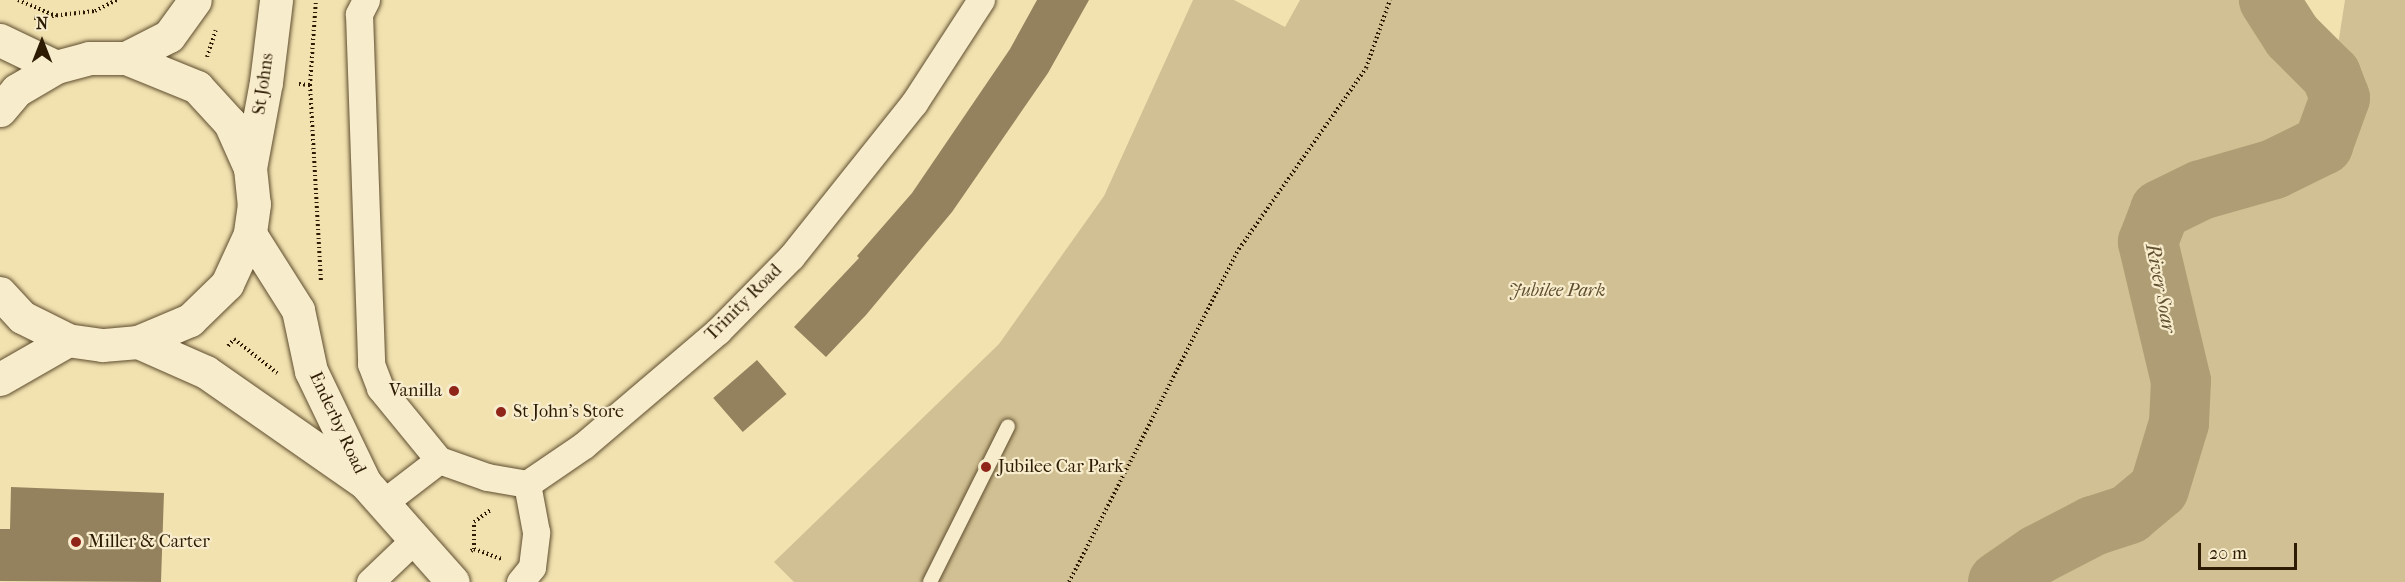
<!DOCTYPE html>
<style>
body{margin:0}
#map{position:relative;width:2405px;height:582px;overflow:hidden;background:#f2e2b0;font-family:"IM FELL French Canon",serif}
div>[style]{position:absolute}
.green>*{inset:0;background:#d1c093}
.river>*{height:60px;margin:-30px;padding:0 30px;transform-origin:30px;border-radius:30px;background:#af9e75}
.building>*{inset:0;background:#93825d;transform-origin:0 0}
.path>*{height:4px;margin-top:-2px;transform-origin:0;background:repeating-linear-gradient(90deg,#2d1b03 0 1.5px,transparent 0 4.5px)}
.roads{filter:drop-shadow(0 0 2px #5e4d2e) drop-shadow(0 0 2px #5e4d2e)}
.service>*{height:14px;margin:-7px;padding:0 7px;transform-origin:7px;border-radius:7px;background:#f7eccc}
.minor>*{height:27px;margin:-13.5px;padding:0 13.5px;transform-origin:13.5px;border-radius:13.5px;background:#f7eccc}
.secondary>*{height:33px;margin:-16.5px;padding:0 16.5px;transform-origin:16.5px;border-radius:16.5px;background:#f7eccc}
.dots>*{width:16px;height:16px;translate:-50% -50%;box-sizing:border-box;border:3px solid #f7eccc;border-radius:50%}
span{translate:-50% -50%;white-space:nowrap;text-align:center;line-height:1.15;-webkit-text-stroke:4.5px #f7eccc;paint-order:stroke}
.street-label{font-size:18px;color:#2d1b03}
.park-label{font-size:18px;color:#5e4d2e;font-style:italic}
.poi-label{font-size:18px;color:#2d1b03}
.right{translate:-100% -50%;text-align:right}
.left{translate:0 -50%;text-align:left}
.water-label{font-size:20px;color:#614f31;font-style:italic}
.north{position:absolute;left:12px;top:12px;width:60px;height:60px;-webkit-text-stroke:4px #f7eccc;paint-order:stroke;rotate:0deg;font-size:16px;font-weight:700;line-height:24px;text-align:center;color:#2d1b03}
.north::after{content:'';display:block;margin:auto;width:21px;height:27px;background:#2d1b03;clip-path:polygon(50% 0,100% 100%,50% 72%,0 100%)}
.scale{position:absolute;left:2198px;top:543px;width:99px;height:27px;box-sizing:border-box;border:3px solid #2d1b03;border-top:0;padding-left:8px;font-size:18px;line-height:21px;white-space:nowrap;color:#2d1b03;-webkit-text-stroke:4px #f7eccc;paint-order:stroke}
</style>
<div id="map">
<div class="green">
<i style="clip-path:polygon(1193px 0,1234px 0,1285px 27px,1300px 0,2269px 0,2292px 36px,2333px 77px,2345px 0,2405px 0,2405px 582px,794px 582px,774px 562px,999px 344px,1104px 196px)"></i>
</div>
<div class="river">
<i style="left:1998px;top:582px;width:47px;rotate:-34.7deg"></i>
<i style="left:2037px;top:555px;width:63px;rotate:-27.4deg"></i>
<i style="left:2093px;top:526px;width:38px;rotate:-18deg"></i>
<i style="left:2129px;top:514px;width:39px;rotate:-40deg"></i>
<i style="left:2159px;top:489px;width:69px;rotate:-73.1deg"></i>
<i style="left:2179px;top:423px;width:42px;rotate:-87.3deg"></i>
<i style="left:2181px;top:381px;width:143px;rotate:-103.4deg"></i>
<i style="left:2148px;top:242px;width:34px;rotate:-69deg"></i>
<i style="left:2160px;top:210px;width:46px;rotate:-26deg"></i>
<i style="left:2201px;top:190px;width:76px;rotate:-16deg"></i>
<i style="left:2274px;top:169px;width:55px;rotate:-26.1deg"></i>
<i style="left:2323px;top:145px;width:50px;rotate:-70.1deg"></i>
<i style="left:2340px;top:98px;width:25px;rotate:-111deg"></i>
<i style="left:2331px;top:75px;width:55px;rotate:-135deg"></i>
<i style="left:2292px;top:36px;width:43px;rotate:-122.6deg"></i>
</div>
<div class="building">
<i style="clip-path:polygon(1037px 0,1089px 0,1048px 73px,952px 212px,866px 315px,826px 357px,794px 327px,859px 258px,857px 256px,912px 193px,1010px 49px)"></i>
<i style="left:757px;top:360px;width:45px;height:58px;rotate:49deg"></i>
<i style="clip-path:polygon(11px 487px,164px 493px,161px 582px,0 581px,0 529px,10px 529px)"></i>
</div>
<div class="path">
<i style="left:18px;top:0;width:41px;rotate:22.8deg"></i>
<i style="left:34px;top:18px;width:61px;rotate:-6.5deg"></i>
<i style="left:95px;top:11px;width:25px;rotate:-27deg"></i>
<i style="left:207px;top:57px;width:28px;rotate:-72deg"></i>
<i style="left:299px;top:84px;width:11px;rotate:5deg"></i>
<i style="left:310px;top:85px;width:85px;rotate:-86deg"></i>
<i style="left:310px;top:85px;width:196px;rotate:86.8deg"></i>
<i style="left:228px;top:346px;width:9px;rotate:-49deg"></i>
<i style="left:234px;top:339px;width:55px;rotate:38.3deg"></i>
<i style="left:474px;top:549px;width:29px;rotate:20deg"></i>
<i style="left:471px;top:551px;width:4px;rotate:-34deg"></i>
<i style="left:474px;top:549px;width:27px;rotate:-90deg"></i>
<i style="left:474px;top:522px;width:22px;rotate:-36deg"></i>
<i style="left:1069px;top:582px;width:374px;rotate:-63deg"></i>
<i style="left:1239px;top:249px;width:221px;rotate:-54.9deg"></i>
<i style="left:1366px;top:68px;width:72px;rotate:-70.6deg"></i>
</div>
<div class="roads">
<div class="service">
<i style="left:930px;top:582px;width:174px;rotate:-63.4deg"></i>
</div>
<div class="minor">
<i style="left:366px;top:0;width:16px;rotate:117deg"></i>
<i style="left:359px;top:14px;width:350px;rotate:88deg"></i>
<i style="left:371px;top:364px;width:26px;rotate:69deg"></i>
<i style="left:380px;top:388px;width:93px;rotate:50.7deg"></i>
<i style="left:439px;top:460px;width:51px;rotate:19.5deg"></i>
<i style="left:487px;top:477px;width:41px;rotate:9.9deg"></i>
<i style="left:527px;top:484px;width:69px;rotate:-34.4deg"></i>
<i style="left:584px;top:445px;width:176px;rotate:-40.4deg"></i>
<i style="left:718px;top:331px;width:104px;rotate:-45.4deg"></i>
<i style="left:791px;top:257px;width:197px;rotate:-51.4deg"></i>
<i style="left:914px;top:103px;width:123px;rotate:-57deg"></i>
<i style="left:383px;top:503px;width:71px;rotate:-37.5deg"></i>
<i style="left:370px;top:582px;width:62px;rotate:-43.7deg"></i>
<i style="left:520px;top:582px;width:19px;rotate:-51deg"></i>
<i style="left:532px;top:567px;width:35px;rotate:-83deg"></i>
<i style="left:536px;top:532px;width:49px;rotate:-100.6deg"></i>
</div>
<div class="secondary">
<i style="left:0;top:40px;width:62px;rotate:25.7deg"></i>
<i style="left:126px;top:58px;width:48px;rotate:-27.1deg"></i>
<i style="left:169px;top:36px;width:44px;rotate:-54.2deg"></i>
<i style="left:0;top:110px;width:26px;rotate:-50deg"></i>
<i style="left:17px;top:90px;width:45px;rotate:-30.5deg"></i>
<i style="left:56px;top:67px;width:34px;rotate:-15deg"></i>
<i style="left:89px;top:58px;width:37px"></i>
<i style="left:126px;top:58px;width:77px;rotate:22.2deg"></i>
<i style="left:197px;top:87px;width:49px;rotate:47.5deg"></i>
<i style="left:230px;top:123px;width:49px;rotate:66deg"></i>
<i style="left:250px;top:168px;width:36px;rotate:84deg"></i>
<i style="left:254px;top:204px;width:30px;rotate:98deg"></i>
<i style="left:250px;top:234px;width:55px;rotate:114.7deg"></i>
<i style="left:227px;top:284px;width:52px;rotate:135.8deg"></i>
<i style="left:190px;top:320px;width:56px;rotate:157.1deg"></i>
<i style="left:138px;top:342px;width:36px;rotate:175deg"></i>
<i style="left:102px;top:345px;width:34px;rotate:-172deg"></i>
<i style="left:68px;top:340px;width:51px;rotate:-153.4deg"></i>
<i style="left:22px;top:317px;width:33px;rotate:-133deg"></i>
<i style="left:250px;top:168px;width:87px;rotate:-79.5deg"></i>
<i style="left:266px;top:82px;width:83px;rotate:-83deg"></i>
<i style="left:250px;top:234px;width:90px;rotate:57.7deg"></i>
<i style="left:298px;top:310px;width:62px;rotate:78deg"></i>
<i style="left:311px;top:371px;width:122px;rotate:64.3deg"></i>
<i style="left:138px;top:342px;width:74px;rotate:23.8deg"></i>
<i style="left:206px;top:372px;width:194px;rotate:34.9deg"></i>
<i style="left:365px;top:483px;width:132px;rotate:48.4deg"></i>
<i style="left:0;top:379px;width:78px;rotate:-29.8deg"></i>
</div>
</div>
<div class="dots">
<i style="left:454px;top:391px;background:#8f2418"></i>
<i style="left:501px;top:412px;background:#8f2418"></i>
<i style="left:986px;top:467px;background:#8f2418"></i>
<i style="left:76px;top:542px;background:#8f2418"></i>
</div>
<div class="street-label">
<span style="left:264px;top:84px;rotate:-82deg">St Johns</span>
<span style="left:744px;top:303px;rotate:-45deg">Trinity Road</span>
<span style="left:337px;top:423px;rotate:65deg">Enderby Road</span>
</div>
<div class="park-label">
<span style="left:1557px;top:291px">Jubilee Park</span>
</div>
<div class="poi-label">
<span class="right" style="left:442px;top:391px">Vanilla</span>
<span class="left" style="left:513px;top:412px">St John's Store</span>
<span class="left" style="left:998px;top:467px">Jubilee Car Park</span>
<span class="left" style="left:88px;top:542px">Miller &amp; Carter</span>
</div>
<div class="water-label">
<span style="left:2161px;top:288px;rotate:79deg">River Soar</span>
</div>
<div class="north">N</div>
<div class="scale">20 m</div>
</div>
